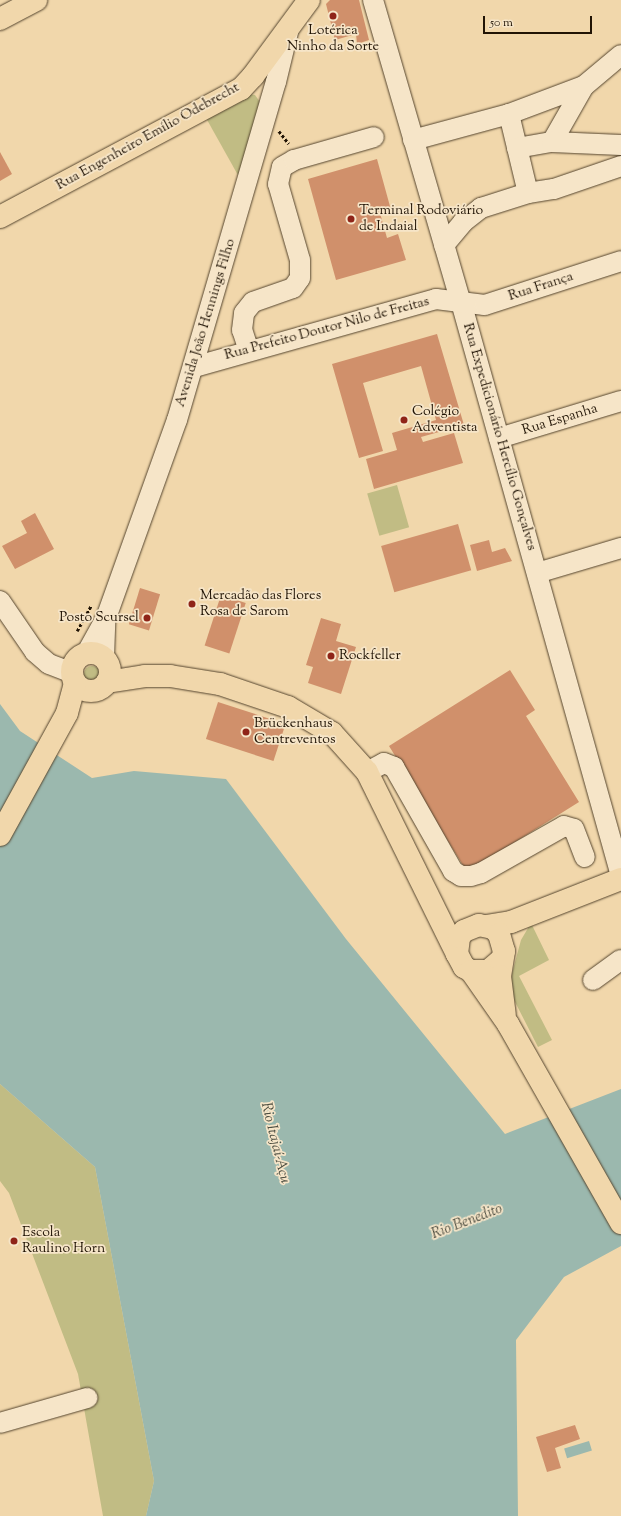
<!DOCTYPE html>
<meta charset="utf-8">
<style>
body{margin:0}
#map{position:relative;width:621px;height:1516px;overflow:hidden;background:#f1d7ab;font-family:"Sorts Mill Goudy",serif}
div>[style]{position:absolute}
.green>*{inset:0;background:#c1bc84;transform-origin:0 0}
.round{border-radius:50%}
.water>*{inset:0;background:#9bb8ae;transform-origin:0 0}
.building>*{inset:0;background:#d0906b;transform-origin:0 0}
.path>*{height:2.5px;margin-top:-1.25px;transform-origin:0;background:repeating-linear-gradient(90deg,#211405 0 3px,transparent 0 5px)}
.roads{filter:drop-shadow(0 0 1px #55452e) drop-shadow(0 0 1px #55452e)}
.minor>*{height:20px;margin:-10px;padding:0 10px;transform-origin:10px;border-radius:10px;background:#f6e5c8}
.major>*{height:22px;margin:-11px;padding:0 11px;transform-origin:11px;border-radius:11px;background:#f1d7ab}
.major>.ring{margin:-11px;padding:0;box-sizing:content-box;background:none;border:22px solid #f1d7ab;border-radius:50%}
.dots>*{width:11px;height:11px;translate:-50% -50%;box-sizing:border-box;border:2px solid #f6e5c8;border-radius:50%}
span{translate:-50% -50%;white-space:nowrap;text-align:center;line-height:1.15;-webkit-text-stroke:3.5px #f6e5c8;paint-order:stroke}
.poi-label{font-size:14px;color:#211405}
.left{translate:0 -50%;text-align:left}
.right{translate:-100% -50%;text-align:right}
.street-label{font-size:14px;color:#211405}
.water-label{font-size:15px;color:#4c4d40;font-style:italic}
.scale{position:absolute;left:483px;top:16px;width:109px;height:18px;box-sizing:border-box;border:2px solid #211405;border-top:0;padding-left:5px;font-size:12px;line-height:14px;white-space:nowrap;color:#211405;-webkit-text-stroke:3px #f6e5c8;paint-order:stroke}
</style>
<div id="map">
<div class="green">
<i style="clip-path:polygon(248px 94px,255px 95px,260px 102px,239px 177px,206px 118px)"></i>
<i style="left:397px;top:485px;width:44px;height:31px;rotate:74deg"></i>
<i class="round" style="left:84px;top:666px;width:16px;height:16px"></i>
<i style="clip-path:polygon(531px 923px,549px 960px,519px 976px,552px 1040px,538px 1047px,512px 996px,511px 977px,521px 940px)"></i>
<i style="clip-path:polygon(0 1084px,95px 1167px,154px 1481px,146px 1516px,103px 1516px,78px 1374px,9px 1193px,0 1181px)"></i>
</div>
<div class="water">
<i style="clip-path:polygon(0 704px,20px 731px,92px 778px,134px 771px,226px 779px,346px 939px,505px 1134px,621px 1089px,621px 1246px,564px 1277px,516px 1340px,518px 1516px,146px 1516px,154px 1481px,95px 1167px,0 1084px)"></i>
<i style="left:589px;top:1441px;width:10px;height:26px;rotate:73deg"></i>
</div>
<div class="building">
<i style="clip-path:polygon(330px 0,359px 0,369px 40px,357px 44px,356px 34px,335px 40px,326px 4px)"></i>
<i style="clip-path:polygon(0 152px,12px 174px,0 181px)"></i>
<i style="clip-path:polygon(377px 159px,391px 210px,380px 213px,387px 238px,398px 234px,406px 260px,336px 280px,308px 179px)"></i>
<i style="clip-path:polygon(437px 334px,464px 425px,421px 437px,423px 442px,454px 433px,463px 463px,374px 489px,366px 459px,397px 450px,392px 433px,436px 420px,421px 366px,363px 383px,383px 451px,359px 458px,332px 364px)"></i>
<i style="clip-path:polygon(35px 513px,54px 549px,15px 569px,2px 546px,27px 533px,21px 521px)"></i>
<i style="left:458px;top:524px;width:48px;height:80px;rotate:74deg"></i>
<i style="clip-path:polygon(489px 540px,492px 552px,505px 548px,512px 561px,477px 571px,470px 545px)"></i>
<i style="left:140px;top:588px;width:21px;height:38px;rotate:17deg"></i>
<i style="left:221px;top:595px;width:26px;height:53px;rotate:18deg"></i>
<i style="clip-path:polygon(321px 618px,341px 624px,336px 641px,356px 647px,341px 694px,308px 683px,313px 667px,306px 665px)"></i>
<i style="clip-path:polygon(510px 670px,535px 710px,526px 716px,579px 802px,467px 872px,389px 746px)"></i>
<i style="left:218px;top:702px;width:71px;height:39px;rotate:18deg"></i>
<i style="clip-path:polygon(575px 1425px,580px 1439px,555px 1448px,561px 1468px,547px 1472px,536px 1437px)"></i>
</div>
<div class="path">
<i style="left:279px;top:131px;width:16px;rotate:52deg"></i>
<i style="left:77px;top:631px;width:29px;rotate:-61deg"></i>
</div>
<div class="roads">
<div class="minor">
<i style="left:373px;top:0;width:315px;rotate:73.8deg"></i>
<i style="left:461px;top:302px;width:596px;rotate:74.42deg"></i>
<i style="left:509px;top:114px;width:81px;rotate:76.5deg"></i>
<i style="left:528px;top:193px;width:26px;rotate:-9deg"></i>
<i style="left:554px;top:189px;width:71px;rotate:-18.9deg"></i>
<i style="left:413px;top:140px;width:99px;rotate:-15.2deg"></i>
<i style="left:509px;top:114px;width:80px;rotate:-20.5deg"></i>
<i style="left:584px;top:86px;width:48px;rotate:-40deg"></i>
<i style="left:552px;top:142px;width:64px;rotate:-60.3deg"></i>
<i style="left:517px;top:148px;width:36px;rotate:-10deg"></i>
<i style="left:552px;top:142px;width:69px;rotate:2.5deg"></i>
<i style="left:444px;top:245px;width:30px;rotate:-50deg"></i>
<i style="left:463px;top:222px;width:23px;rotate:-38deg"></i>
<i style="left:481px;top:208px;width:49px;rotate:-17.7deg"></i>
<i style="left:249px;top:351px;width:22px;rotate:-108deg"></i>
<i style="left:242px;top:330px;width:17px;rotate:-83deg"></i>
<i style="left:244px;top:313px;width:14px;rotate:-51deg"></i>
<i style="left:253px;top:302px;width:42px;rotate:-19.3deg"></i>
<i style="left:293px;top:288px;width:12px;rotate:-55deg"></i>
<i style="left:300px;top:278px;width:18px;rotate:-90deg"></i>
<i style="left:300px;top:260px;width:79px;rotate:-106.1deg"></i>
<i style="left:278px;top:184px;width:17px;rotate:-77deg"></i>
<i style="left:282px;top:167px;width:14px;rotate:-30deg"></i>
<i style="left:294px;top:160px;width:83px;rotate:-16deg"></i>
<i style="left:194px;top:367px;width:251px;rotate:-15.7deg"></i>
<i style="left:436px;top:299px;width:49px;rotate:7deg"></i>
<i style="left:485px;top:305px;width:143px;rotate:-17.9deg"></i>
<i style="left:499px;top:438px;width:127px;rotate:-16.9deg"></i>
<i style="left:537px;top:573px;width:88px;rotate:-16.6deg"></i>
<i style="left:0;top:601px;width:62px;rotate:55.5deg"></i>
<i style="left:35px;top:652px;width:18px;rotate:41deg"></i>
<i style="left:49px;top:664px;width:25px;rotate:21deg"></i>
<i style="left:86px;top:654px;width:41px;rotate:-60.9deg"></i>
<i style="left:106px;top:618px;width:210px;rotate:-70.3deg"></i>
<i style="left:177px;top:420px;width:352px;rotate:-73.7deg"></i>
<i style="left:276px;top:82px;width:56px;rotate:-76.5deg"></i>
<i style="left:104px;top:658px;width:36px;rotate:-88deg"></i>
<i style="left:367px;top:772px;width:19px;rotate:-28deg"></i>
<i style="left:384px;top:763px;width:11px;rotate:22deg"></i>
<i style="left:394px;top:767px;width:120px;rotate:60.4deg"></i>
<i style="left:453px;top:871px;width:9px;rotate:32deg"></i>
<i style="left:461px;top:876px;width:10px"></i>
<i style="left:471px;top:876px;width:10px;rotate:-17deg"></i>
<i style="left:481px;top:873px;width:95px;rotate:-29.5deg"></i>
<i style="left:564px;top:826px;width:10px;rotate:17deg"></i>
<i style="left:574px;top:829px;width:30px;rotate:69deg"></i>
<i style="left:593px;top:980px;width:34px;rotate:-36deg"></i>
<i style="left:0;top:1423px;width:91px;rotate:-16deg"></i>
</div>
<div class="major">
<i style="left:0;top:19px;width:41px;rotate:-27.8deg"></i>
<i style="left:0;top:217px;width:273px;rotate:-28deg"></i>
<i style="left:241px;top:89px;width:18px;rotate:-47deg"></i>
<i style="left:253px;top:76px;width:94px;rotate:-53.6deg"></i>
<i class="ring" style="left:72px;top:653px;width:16px;height:16px"></i>
<i style="left:107px;top:682px;width:38px;rotate:-9deg"></i>
<i style="left:145px;top:676px;width:25px"></i>
<i style="left:170px;top:676px;width:51px;rotate:9.1deg"></i>
<i style="left:220px;top:684px;width:72px;rotate:18.7deg"></i>
<i style="left:288px;top:707px;width:51px;rotate:30.6deg"></i>
<i style="left:332px;top:733px;width:52px;rotate:48.1deg"></i>
<i style="left:367px;top:772px;width:203px;rotate:63.7deg"></i>
<i style="left:0;top:835px;width:139px;rotate:-61.2deg"></i>
<i style="left:67px;top:713px;width:31px;rotate:-75deg"></i>
<i style="left:486px;top:926px;width:25px;rotate:-9deg"></i>
<i style="left:511px;top:922px;width:118px;rotate:-21.4deg"></i>
<i style="left:502px;top:959px;width:18px;rotate:139deg"></i>
<i style="left:488px;top:971px;width:17px;rotate:180deg"></i>
<i style="left:471px;top:971px;width:8px;rotate:-150deg"></i>
<i style="left:464px;top:967px;width:15px;rotate:-118deg"></i>
<i style="left:457px;top:954px;width:17px;rotate:-83deg"></i>
<i style="left:459px;top:937px;width:8px;rotate:-50deg"></i>
<i style="left:464px;top:931px;width:16px;rotate:-22deg"></i>
<i style="left:479px;top:925px;width:14px;rotate:12deg"></i>
<i style="left:493px;top:928px;width:8px;rotate:45deg"></i>
<i style="left:499px;top:934px;width:18px;rotate:74deg"></i>
<i style="left:504px;top:951px;width:25px;rotate:99deg"></i>
<i style="left:500px;top:976px;width:39px;rotate:83deg"></i>
<i style="left:471px;top:971px;width:65px;rotate:55.1deg"></i>
<i style="left:508px;top:1024px;width:229px;rotate:60.4deg"></i>
</div>
</div>
<div class="dots">
<i style="left:333px;top:16px;background:#8f2418"></i>
<i style="left:351px;top:219px;background:#8f2418"></i>
<i style="left:404px;top:420px;background:#8f2418"></i>
<i style="left:192px;top:604px;background:#8f2418"></i>
<i style="left:147px;top:618px;background:#8f2418"></i>
<i style="left:331px;top:656px;background:#8f2418"></i>
<i style="left:246px;top:732px;background:#8f2418"></i>
<i style="left:14px;top:1241px;background:#8f2418"></i>
</div>
<div class="poi-label">
<span style="left:333px;top:39px">Lotérica<br>Ninho da Sorte</span>
<span class="left" style="left:359px;top:219px">Terminal Rodoviário<br>de Indaial</span>
<span class="left" style="left:412px;top:420px">Colégio<br>Adventista</span>
<span class="left" style="left:200px;top:604px">Mercadão das Flores<br>Rosa de Sarom</span>
<span class="right" style="left:139px;top:618px">Posto Scursel</span>
<span class="left" style="left:339px;top:656px">Rockfeller</span>
<span class="left" style="left:254px;top:732px">Brückenhaus<br>Centreventos</span>
<span class="left" style="left:22px;top:1241px">Escola<br>Raulino Horn</span>
</div>
<div class="street-label">
<span style="left:148px;top:137px;rotate:-29deg">Rua Engenheiro Emílio Odebrecht</span>
<span style="left:541px;top:287px;rotate:-18deg">Rua França</span>
<span style="left:206px;top:323px;rotate:-73deg">Avenida João Hennings Filho</span>
<span style="left:327px;top:329px;rotate:-15deg">Rua Prefeito Doutor Nilo de Freitas</span>
<span style="left:560px;top:420px;rotate:-17deg">Rua Espanha</span>
<span style="left:499px;top:437px;rotate:74deg">Rua Expedicionário Hercílio Gonçalves</span>
</div>
<div class="water-label">
<span style="left:275px;top:1143px;rotate:76deg">Rio Itajaí-Açu</span>
<span style="left:467px;top:1222px;rotate:-21deg">Rio Benedito</span>
</div>
<div class="scale">50 m</div>
</div>
